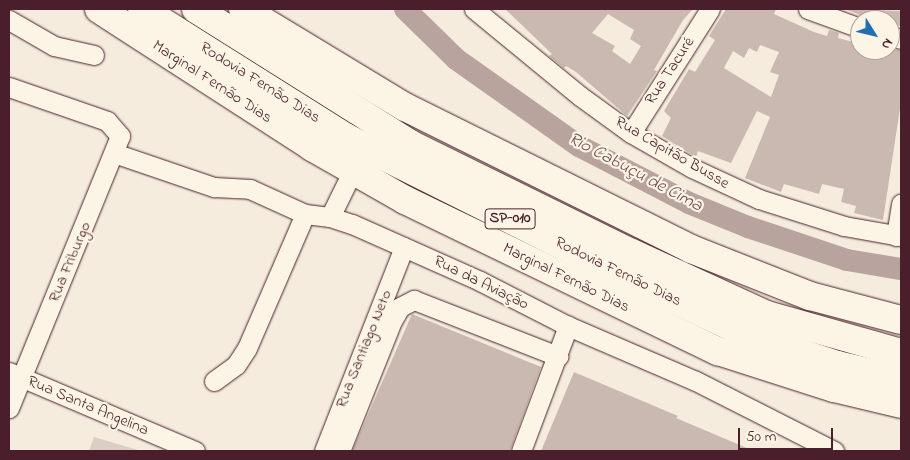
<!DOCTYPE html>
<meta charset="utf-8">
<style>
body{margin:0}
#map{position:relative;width:910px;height:460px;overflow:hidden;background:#f5ecde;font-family:"Indie Flower",sans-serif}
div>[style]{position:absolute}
.green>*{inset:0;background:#dbcec4}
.river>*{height:22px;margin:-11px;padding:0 11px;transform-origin:11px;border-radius:11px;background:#b8a39e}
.building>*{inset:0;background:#cab9b1}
.roads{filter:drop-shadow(0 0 1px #4a1f2b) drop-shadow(0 0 1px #4a1f2b)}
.minor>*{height:19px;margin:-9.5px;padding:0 9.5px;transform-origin:9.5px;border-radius:9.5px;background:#fcf5e5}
.highway>*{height:28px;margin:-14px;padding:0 14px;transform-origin:14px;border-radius:14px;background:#fcf5e5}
span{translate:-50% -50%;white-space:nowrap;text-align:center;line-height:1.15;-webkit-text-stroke:4.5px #fcf5e5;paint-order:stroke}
.shield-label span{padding:1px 4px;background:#fcf5e5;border:1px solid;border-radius:4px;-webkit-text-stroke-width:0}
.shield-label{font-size:15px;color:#4a1f2b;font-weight:700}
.street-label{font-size:16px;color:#4a1f2b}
.water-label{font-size:18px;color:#704d53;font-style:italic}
.frame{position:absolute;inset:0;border:10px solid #4a1f2b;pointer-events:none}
.north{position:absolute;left:850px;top:10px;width:50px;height:50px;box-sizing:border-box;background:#fcf5e5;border:1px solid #b59f9b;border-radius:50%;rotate:126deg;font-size:14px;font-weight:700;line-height:20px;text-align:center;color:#4a1f2b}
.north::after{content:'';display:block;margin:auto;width:18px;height:22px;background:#1f6fb2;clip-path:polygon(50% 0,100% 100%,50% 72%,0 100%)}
.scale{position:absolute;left:738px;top:428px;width:95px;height:22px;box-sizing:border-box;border:2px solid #4a1f2b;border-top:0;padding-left:6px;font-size:15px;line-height:18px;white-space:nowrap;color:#4a1f2b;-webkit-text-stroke:4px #fcf5e5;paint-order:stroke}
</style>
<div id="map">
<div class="green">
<i style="clip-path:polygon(94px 437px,138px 450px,139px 451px,89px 451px)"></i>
</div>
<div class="river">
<i style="left:405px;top:9px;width:71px;rotate:44.4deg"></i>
<i style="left:456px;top:59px;width:151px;rotate:35.3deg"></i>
<i style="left:579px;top:146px;width:124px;rotate:27.4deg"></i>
<i style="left:689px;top:203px;width:64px;rotate:22.1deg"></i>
<i style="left:748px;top:227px;width:104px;rotate:18.4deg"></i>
<i style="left:847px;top:260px;width:55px;rotate:9.5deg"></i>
</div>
<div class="building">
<i style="clip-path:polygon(evenodd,505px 9px,693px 9px,683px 20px,654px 70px,657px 71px,627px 116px,576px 72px,566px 66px,564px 68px,549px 56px,552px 54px,505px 9px,608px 14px,634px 30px,630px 39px,641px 46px,630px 64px,612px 51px,615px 46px,592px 33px,608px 14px)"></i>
<i style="clip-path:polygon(evenodd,726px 9px,776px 9px,774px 14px,814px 32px,827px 36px,829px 30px,839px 33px,838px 38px,860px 44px,860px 50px,901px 50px,901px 102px,883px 220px,854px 213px,856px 206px,841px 202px,844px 189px,822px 184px,819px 194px,784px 184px,781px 192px,745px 178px,770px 117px,757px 111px,731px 163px,698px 151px,696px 157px,662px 136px,671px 118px,664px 111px,689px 69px,695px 72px,715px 40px,709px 36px,726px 9px,760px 45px,779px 52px,770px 72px,779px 75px,771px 97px,724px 68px,733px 51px,744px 58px,749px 48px,757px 52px,760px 45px)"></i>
<i style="clip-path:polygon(845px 9px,901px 11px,901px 26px,890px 24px,890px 20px,873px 20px)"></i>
<i style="clip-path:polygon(412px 314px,541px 367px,510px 451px,352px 451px)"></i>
<i style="clip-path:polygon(574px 372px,678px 416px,676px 418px,754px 451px,541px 451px)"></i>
</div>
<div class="roads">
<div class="minor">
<i style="left:474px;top:9px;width:137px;rotate:39.4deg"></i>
<i style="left:580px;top:96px;width:63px;rotate:36deg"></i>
<i style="left:631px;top:133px;width:70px;rotate:29.8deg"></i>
<i style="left:692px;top:168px;width:74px;rotate:24.8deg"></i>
<i style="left:759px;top:199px;width:89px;rotate:17.6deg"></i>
<i style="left:844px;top:226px;width:58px;rotate:10deg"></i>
<i style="left:808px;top:9px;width:55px;rotate:20.1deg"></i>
<i style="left:9px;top:20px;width:52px;rotate:30deg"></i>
<i style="left:54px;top:46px;width:41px;rotate:12.7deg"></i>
<i style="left:890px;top:36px;width:11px;rotate:15deg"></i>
<i style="left:9px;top:87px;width:104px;rotate:19.1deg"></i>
<i style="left:107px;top:121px;width:20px;rotate:49deg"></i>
<i style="left:120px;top:136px;width:294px;rotate:112.2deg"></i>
<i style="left:631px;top:133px;width:147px;rotate:-57.5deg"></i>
<i style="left:114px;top:153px;width:106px;rotate:18.8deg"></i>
<i style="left:214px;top:187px;width:36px;rotate:3deg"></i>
<i style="left:250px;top:189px;width:60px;rotate:24.4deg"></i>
<i style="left:305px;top:214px;width:25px;rotate:7deg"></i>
<i style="left:330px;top:217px;width:23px;rotate:18deg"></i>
<i style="left:352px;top:224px;width:140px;rotate:24deg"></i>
<i style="left:480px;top:281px;width:99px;rotate:27.1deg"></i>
<i style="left:568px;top:326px;width:139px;rotate:23.3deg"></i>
<i style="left:696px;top:381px;width:155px;rotate:26.9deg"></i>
<i style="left:330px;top:217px;width:50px;rotate:-63.9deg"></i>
<i style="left:896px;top:236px;width:33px;rotate:-81deg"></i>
<i style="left:9px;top:372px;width:202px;rotate:23deg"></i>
<i style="left:214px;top:381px;width:27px;rotate:-36deg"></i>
<i style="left:236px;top:365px;width:20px;rotate:-57deg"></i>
<i style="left:247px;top:348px;width:146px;rotate:-66.6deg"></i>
<i style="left:324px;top:451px;width:219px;rotate:-68.6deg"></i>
<i style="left:340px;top:451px;width:140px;rotate:-68.2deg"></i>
<i style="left:392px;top:321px;width:16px;rotate:-60deg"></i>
<i style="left:400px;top:307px;width:16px;rotate:-27deg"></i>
<i style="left:414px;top:300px;width:155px;rotate:21.3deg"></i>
<i style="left:521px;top:451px;width:134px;rotate:-69.4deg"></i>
</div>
<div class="highway">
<i style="left:99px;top:9px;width:254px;rotate:32.9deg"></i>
<i style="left:312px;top:147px;width:107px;rotate:29.7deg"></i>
<i style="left:405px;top:200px;width:348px;rotate:25.8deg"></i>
<i style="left:718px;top:351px;width:122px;rotate:17.7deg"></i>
<i style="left:834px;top:388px;width:69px;rotate:13.4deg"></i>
<i style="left:142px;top:9px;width:242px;rotate:32.2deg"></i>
<i style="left:347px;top:138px;width:309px;rotate:26.5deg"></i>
<i style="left:624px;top:276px;width:145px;rotate:25.3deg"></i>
<i style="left:755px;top:338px;width:86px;rotate:18.2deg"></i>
<i style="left:837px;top:365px;width:66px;rotate:13.2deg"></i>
<i style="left:196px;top:9px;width:253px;rotate:32.2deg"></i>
<i style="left:410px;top:144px;width:247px;rotate:26.2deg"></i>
<i style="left:632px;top:253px;width:149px;rotate:24.7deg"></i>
<i style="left:767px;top:315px;width:139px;rotate:15.8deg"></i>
<i style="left:243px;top:9px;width:189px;rotate:31.2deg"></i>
<i style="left:405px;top:107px;width:319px;rotate:26.4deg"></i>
<i style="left:691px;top:249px;width:128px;rotate:21.6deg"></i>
<i style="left:810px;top:296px;width:94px;rotate:14.8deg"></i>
</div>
</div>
<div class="shield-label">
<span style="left:510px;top:219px">SP-010</span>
</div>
<div class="street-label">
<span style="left:670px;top:71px;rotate:-57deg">Rua Tacuré</span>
<span style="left:212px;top:82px;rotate:33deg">Marginal Fernão Dias</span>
<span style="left:260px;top:83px;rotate:32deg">Rodovia Fernão Dias</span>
<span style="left:672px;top:153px;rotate:30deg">Rua Capitão Busse</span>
<span style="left:70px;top:262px;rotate:-67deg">Rua Friburgo</span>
<span style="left:618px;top:272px;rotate:26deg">Rodovia Fernão Dias</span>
<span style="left:566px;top:278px;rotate:26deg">Marginal Fernão Dias</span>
<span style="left:481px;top:283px;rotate:26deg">Rua da Aviação</span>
<span style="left:364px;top:349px;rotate:-68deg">Rua Santiago Neto</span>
<span style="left:88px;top:406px;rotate:23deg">Rua Santa Angelina</span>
</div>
<div class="water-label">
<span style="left:635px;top:173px;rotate:28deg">Rio Cabuçu de Cima</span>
</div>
<div class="frame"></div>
<div class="north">N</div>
<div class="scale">50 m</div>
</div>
